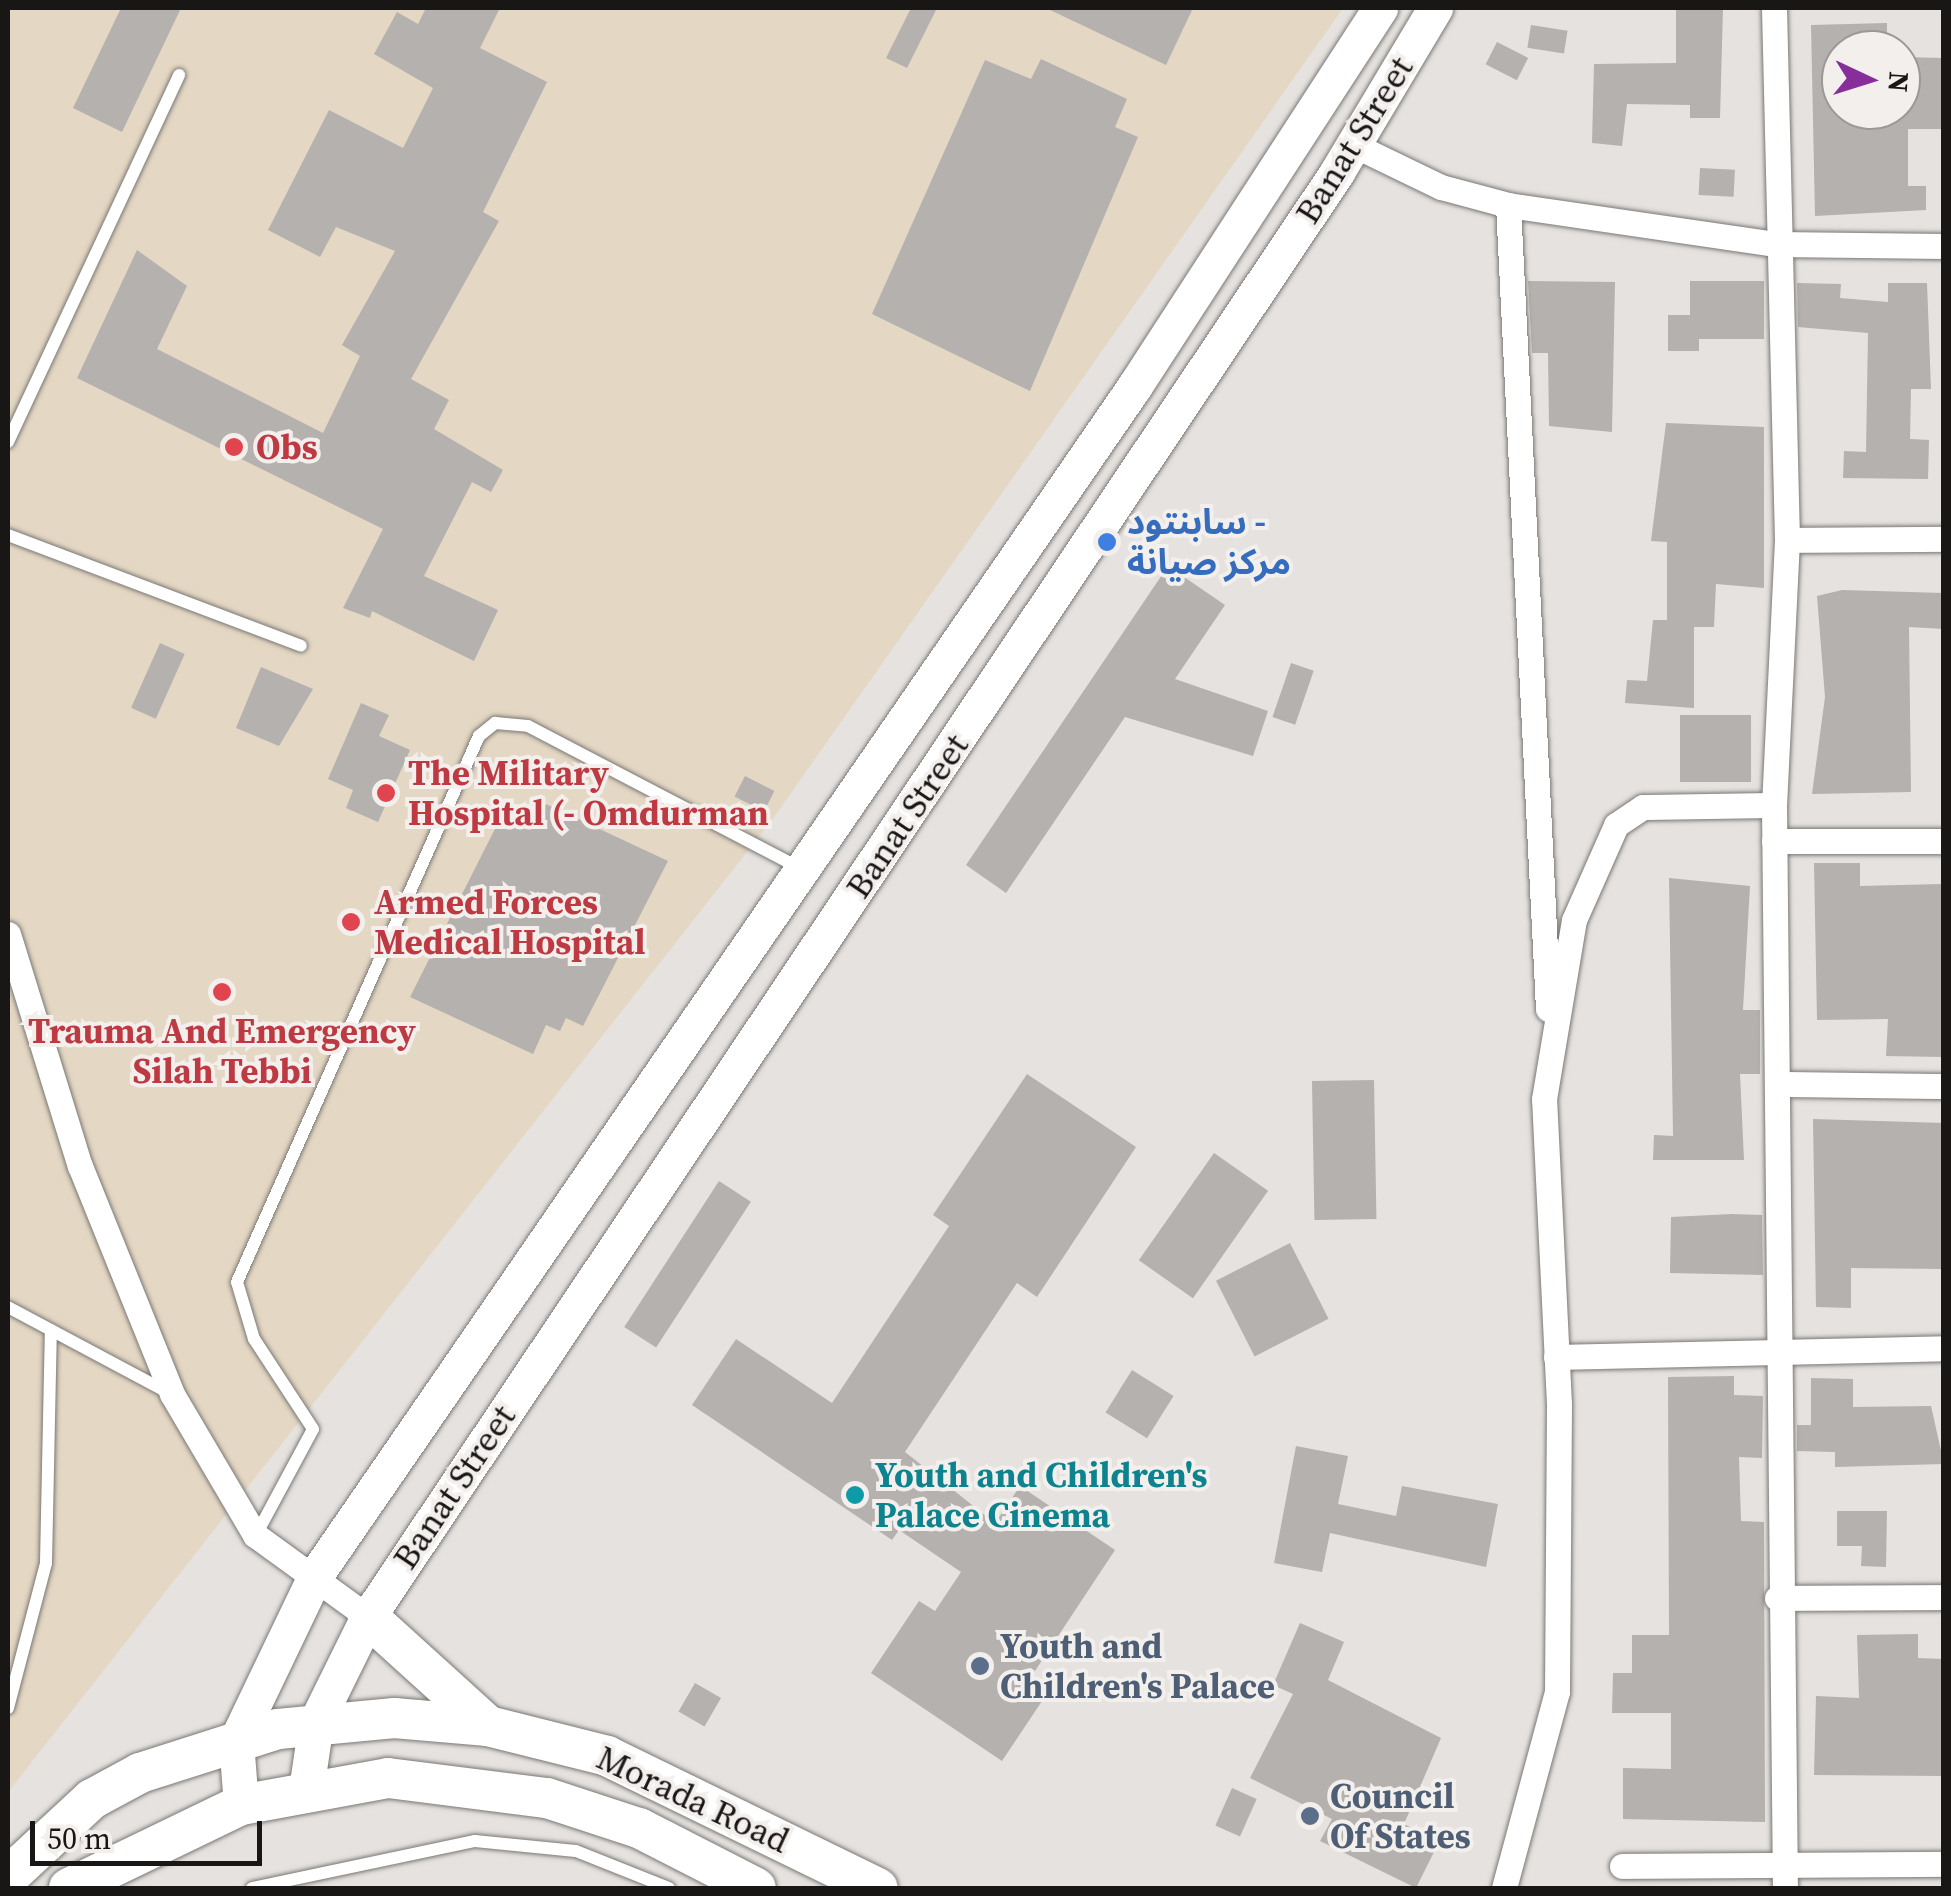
<!DOCTYPE html>
<meta charset="utf-8">
<style>
body{margin:0}
#map{position:relative;width:1951px;height:1896px;overflow:hidden;background:#e5e2df;font-family:"Source Serif 4","Noto Sans Arabic",serif}
div>[style]{position:absolute}
.medical>*{inset:0;background:#e4d7c3}
.building>*{inset:0;background:#b4b1ae;transform-origin:0 0}
.roads{filter:drop-shadow(0 0 2px #7a7875) drop-shadow(0 0 2px #7a7875)}
.service>*{height:12px;margin:-6px;padding:0 6px;transform-origin:6px;border-radius:6px;background:#fff}
.minor>*{height:25px;margin:-12.5px;padding:0 12.5px;transform-origin:12.5px;border-radius:12.5px;background:#fff}
.secondary>*{height:35px;margin:-17.5px;padding:0 17.5px;transform-origin:17.5px;border-radius:17.5px;background:#fff}
.primary>*{height:40px;margin:-20px;padding:0 20px;transform-origin:20px;border-radius:20px;background:#fff}
.dots>*{width:28px;height:28px;translate:-50% -50%;box-sizing:border-box;border:5px solid #f2efec;border-radius:50%}
span{translate:-50% -50%;white-space:nowrap;text-align:center;line-height:1.15;-webkit-text-stroke:8px #f2efec;paint-order:stroke}
.street-label{font-size:35px;color:#181716}
.health-label{font-size:35px;color:#be3a42;font-weight:700}
.left{translate:0 -50%;text-align:left}
.shop-label{font-size:35px;color:#366cbe;font-weight:700}
.culture-label{font-size:35px;color:#0d838f;font-weight:700}
.service-label{font-size:35px;color:#4e5e75;font-weight:700}
.frame{position:absolute;inset:0;border:10px solid #181716;pointer-events:none}
.north{position:absolute;left:1821px;top:30px;width:100px;height:100px;box-sizing:border-box;background:#f2efec;border:2px solid #9b9996;border-radius:50%;rotate:94deg;font-size:28px;font-weight:700;line-height:40px;text-align:center;color:#181716}
.north::after{content:'';display:block;margin:auto;width:35px;height:45px;background:#882e9b;clip-path:polygon(50% 0,100% 100%,50% 72%,0 100%)}
.scale{position:absolute;left:30px;top:1821px;width:232px;height:45px;box-sizing:border-box;border:5px solid #181716;border-top:0;padding-left:12px;font-size:30px;line-height:35px;white-space:nowrap;color:#181716;-webkit-text-stroke:8px #f2efec;paint-order:stroke}
</style>
<div id="map">
<div class="medical">
<i style="clip-path:polygon(8px 8px,1343px 8px,772px 820px,8px 1792px)"></i>
</div>
<div class="building">
<i style="clip-path:polygon(121px 8px,181px 8px,122px 132px,73px 108px)"></i>
<i style="clip-path:polygon(426px 8px,500px 8px,480px 48px,547px 82px,483px 212px,499px 221px,411px 379px,449px 400px,434px 429px,503px 470px,491px 492px,472px 482px,424px 576px,498px 610px,474px 661px,372px 611px,370px 618px,343px 608px,383px 529px,77px 378px,137px 250px,187px 286px,157px 349px,323px 433px,360px 356px,342px 345px,395px 251px,336px 227px,320px 257px,268px 230px,329px 110px,403px 148px,433px 88px,374px 54px,397px 12px,418px 24px)"></i>
<i style="clip-path:polygon(911px 8px,937px 8px,907px 68px,886px 58px)"></i>
<i style="clip-path:polygon(1046px 8px,1193px 8px,1166px 65px)"></i>
<i style="clip-path:polygon(1676px 8px,1723px 8px,1720px 118px,1690px 118px,1690px 105px,1627px 104px,1622px 146px,1592px 143px,1594px 64px,1676px 63px)"></i>
<i style="clip-path:polygon(1887px 23px,1887px 50px,1841px 50px,1841px 110px,1901px 110px,1901px 57px,1944px 58px,1944px 129px,1908px 129px,1908px 186px,1926px 186px,1926px 210px,1815px 216px,1811px 25px)"></i>
<i style="left:1531px;top:25px;width:37px;height:23px;rotate:9deg"></i>
<i style="left:1497px;top:42px;width:35px;height:25px;rotate:27deg"></i>
<i style="clip-path:polygon(1041px 59px,1127px 99px,1115px 127px,1138px 137px,1030px 391px,872px 314px,985px 60px,1031px 79px)"></i>
<i style="left:1700px;top:168px;width:35px;height:27px;rotate:3deg"></i>
<i style="clip-path:polygon(1528px 281px,1615px 282px,1612px 432px,1549px 426px,1548px 353px,1532px 353px)"></i>
<i style="clip-path:polygon(1690px 281px,1764px 281px,1764px 339px,1699px 339px,1699px 351px,1668px 351px,1668px 315px,1690px 315px)"></i>
<i style="clip-path:polygon(1797px 283px,1841px 284px,1840px 298px,1888px 302px,1888px 283px,1927px 283px,1931px 389px,1911px 389px,1910px 439px,1929px 440px,1928px 479px,1843px 478px,1844px 451px,1866px 452px,1868px 333px,1798px 327px)"></i>
<i style="clip-path:polygon(1666px 423px,1764px 427px,1764px 588px,1716px 584px,1714px 627px,1694px 627px,1694px 708px,1625px 703px,1627px 680px,1647px 681px,1653px 620px,1667px 620px,1667px 542px,1651px 541px)"></i>
<i style="clip-path:polygon(1168px 566px,1225px 605px,1175px 679px,1268px 711px,1253px 756px,1125px 717px,1006px 893px,966px 865px)"></i>
<i style="clip-path:polygon(1842px 590px,1944px 593px,1944px 629px,1909px 627px,1911px 792px,1812px 794px,1825px 697px,1817px 596px)"></i>
<i style="left:160px;top:643px;width:27px;height:71px;rotate:24deg"></i>
<i style="left:1291px;top:663px;width:24px;height:57px;rotate:19deg"></i>
<i style="clip-path:polygon(261px 667px,313px 689px,279px 746px,236px 728px)"></i>
<i style="clip-path:polygon(361px 703px,389px 715px,379px 736px,410px 750px,378px 822px,346px 808px,353px 790px,328px 779px)"></i>
<i style="left:1680px;top:715px;width:71px;height:67px"></i>
<i style="left:745px;top:776px;width:33px;height:23px;rotate:27deg"></i>
<i style="clip-path:polygon(546px 804px,668px 861px,583px 1026px,566px 1018px,560px 1031px,546px 1025px,533px 1054px,410px 997px,502px 815px,534px 829px)"></i>
<i style="clip-path:polygon(1814px 863px,1860px 863px,1860px 886px,1942px 884px,1944px 1057px,1886px 1056px,1888px 1019px,1817px 1020px)"></i>
<i style="clip-path:polygon(1669px 878px,1750px 886px,1743px 1010px,1760px 1010px,1760px 1074px,1740px 1074px,1744px 1160px,1653px 1160px,1654px 1135px,1673px 1136px)"></i>
<i style="clip-path:polygon(1027px 1074px,1136px 1147px,1037px 1297px,1017px 1283px,905px 1452px,995px 1523px,1020px 1486px,1115px 1550px,1031px 1677px,1050px 1689px,1002px 1761px,871px 1673px,919px 1601px,935px 1611px,961px 1572px,899px 1530px,892px 1540px,692px 1405px,736px 1339px,832px 1403px,949px 1226px,933px 1215px)"></i>
<i style="left:1374px;top:1080px;width:139px;height:62px;rotate:89deg"></i>
<i style="clip-path:polygon(1813px 1119px,1944px 1123px,1944px 1269px,1851px 1268px,1851px 1308px,1816px 1307px)"></i>
<i style="left:1214px;top:1153px;width:66px;height:131px;rotate:35deg"></i>
<i style="left:719px;top:1181px;width:38px;height:174px;rotate:33deg"></i>
<i style="clip-path:polygon(1732px 1214px,1762px 1215px,1763px 1275px,1670px 1273px,1671px 1217px)"></i>
<i style="left:1290px;top:1243px;width:85px;height:83px;rotate:63deg"></i>
<i style="left:1132px;top:1370px;width:49px;height:50px;rotate:32deg"></i>
<i style="clip-path:polygon(1734px 1376px,1734px 1395px,1763px 1396px,1762px 1458px,1739px 1457px,1741px 1521px,1764px 1522px,1765px 1822px,1623px 1819px,1623px 1768px,1671px 1769px,1671px 1713px,1612px 1713px,1613px 1673px,1632px 1673px,1632px 1635px,1669px 1635px,1668px 1377px)"></i>
<i style="clip-path:polygon(1811px 1378px,1853px 1379px,1853px 1407px,1931px 1406px,1944px 1464px,1835px 1467px,1835px 1452px,1797px 1451px,1797px 1425px,1811px 1425px)"></i>
<i style="clip-path:polygon(1296px 1446px,1348px 1456px,1338px 1504px,1396px 1516px,1402px 1486px,1498px 1504px,1486px 1567px,1330px 1533px,1322px 1572px,1274px 1563px)"></i>
<i style="clip-path:polygon(1837px 1511px,1887px 1511px,1886px 1567px,1861px 1566px,1862px 1546px,1837px 1546px)"></i>
<i style="clip-path:polygon(1300px 1623px,1344px 1642px,1328px 1680px,1441px 1738px,1404px 1824px,1439px 1842px,1416px 1888px,1320px 1841px,1332px 1819px,1250px 1778px,1293px 1694px,1273px 1685px)"></i>
<i style="clip-path:polygon(1918px 1634px,1918px 1658px,1944px 1659px,1944px 1776px,1814px 1775px,1816px 1696px,1859px 1698px,1857px 1635px)"></i>
<i style="left:695px;top:1683px;width:30px;height:33px;rotate:30deg"></i>
<i style="left:1232px;top:1788px;width:27px;height:41px;rotate:24deg"></i>
</div>
<div class="roads">
<div class="service">
<i style="left:8px;top:442px;width:405px;rotate:-65deg"></i>
<i style="left:8px;top:535px;width:313px;rotate:20.7deg"></i>
<i style="left:8px;top:1307px;width:183px;rotate:28.1deg"></i>
<i style="left:256px;top:1535px;width:120px;rotate:-61.7deg"></i>
<i style="left:313px;top:1429px;width:108px;rotate:-123.2deg"></i>
<i style="left:254px;top:1339px;width:59px;rotate:-106.6deg"></i>
<i style="left:237px;top:1282px;width:597px;rotate:-66.1deg"></i>
<i style="left:479px;top:736px;width:21px;rotate:-39deg"></i>
<i style="left:495px;top:723px;width:33px;rotate:5deg"></i>
<i style="left:528px;top:726px;width:309px;rotate:27.6deg"></i>
<i style="left:8px;top:1708px;width:150px;rotate:-75.3deg"></i>
<i style="left:46px;top:1563px;width:233px;rotate:-88.8deg"></i>
<i style="left:252px;top:1888px;width:228px;rotate:-11.9deg"></i>
<i style="left:475px;top:1841px;width:101px;rotate:5.7deg"></i>
<i style="left:576px;top:1851px;width:100px;rotate:21.7deg"></i>
</div>
<div class="minor">
<i style="left:1774px;top:8px;width:532px;rotate:88.6deg"></i>
<i style="left:1787px;top:540px;width:265px;rotate:92.8deg"></i>
<i style="left:1774px;top:805px;width:1083px;rotate:89.42deg"></i>
<i style="left:1354px;top:145px;width:97px;rotate:25.8deg"></i>
<i style="left:1441px;top:187px;width:69px;rotate:15deg"></i>
<i style="left:1508px;top:205px;width:271px;rotate:8.3deg"></i>
<i style="left:1776px;top:244px;width:168px;rotate:0.7deg"></i>
<i style="left:1508px;top:205px;width:805px;rotate:87.15deg"></i>
<i style="left:1787px;top:540px;width:157px;rotate:-0.4deg"></i>
<i style="left:1774px;top:841px;width:170px"></i>
<i style="left:8px;top:934px;width:243px;rotate:72.8deg"></i>
<i style="left:80px;top:1166px;width:246px;rotate:68deg"></i>
<i style="left:172px;top:1394px;width:164px;rotate:59.5deg"></i>
<i style="left:255px;top:1535px;width:140px;rotate:36deg"></i>
<i style="left:1779px;top:1084px;width:165px;rotate:0.7deg"></i>
<i style="left:1556px;top:1357px;width:388px;rotate:-1.3deg"></i>
<i style="left:1777px;top:1598px;width:167px;rotate:-0.3deg"></i>
<i style="left:1622px;top:1866px;width:322px;rotate:-0.4deg"></i>
<i style="left:1504px;top:1888px;width:203px;rotate:-74.9deg"></i>
<i style="left:1557px;top:1692px;width:288px;rotate:-89.6deg"></i>
<i style="left:1559px;top:1404px;width:305px;rotate:-92.8deg"></i>
<i style="left:1544px;top:1099px;width:181px;rotate:-80.5deg"></i>
<i style="left:1574px;top:920px;width:104px;rotate:-66.1deg"></i>
<i style="left:1616px;top:825px;width:32px;rotate:-34deg"></i>
<i style="left:1643px;top:807px;width:131px;rotate:-0.9deg"></i>
</div>
<div class="secondary">
<i style="left:306px;top:1790px;width:69px;rotate:-81.6deg"></i>
<i style="left:316px;top:1722px;width:117px;rotate:-63.7deg"></i>
<i style="left:368px;top:1617px;width:1740px;rotate:-56.15deg"></i>
<i style="left:1337px;top:172px;width:191px;rotate:-59.1deg"></i>
<i style="left:241px;top:1805px;width:64px;rotate:-94.5deg"></i>
<i style="left:236px;top:1741px;width:183px;rotate:-64.4deg"></i>
<i style="left:315px;top:1576px;width:1444px;rotate:-55.44deg"></i>
<i style="left:1134px;top:387px;width:452px;rotate:-57deg"></i>
</div>
<div class="primary">
<i style="left:368px;top:1617px;width:162px;rotate:42.2deg"></i>
<i style="left:8px;top:1877px;width:115px;rotate:-42.9deg"></i>
<i style="left:92px;top:1799px;width:55px;rotate:-28.4deg"></i>
<i style="left:140px;top:1773px;width:145px;rotate:-17.7deg"></i>
<i style="left:278px;top:1729px;width:117px;rotate:-5.4deg"></i>
<i style="left:394px;top:1718px;width:94px;rotate:4.9deg"></i>
<i style="left:488px;top:1726px;width:123px;rotate:14.1deg"></i>
<i style="left:607px;top:1756px;width:301px;rotate:26deg"></i>
<i style="left:69px;top:1888px;width:191px;rotate:-25.8deg"></i>
<i style="left:241px;top:1805px;width:149px;rotate:-10.4deg"></i>
<i style="left:388px;top:1778px;width:160px;rotate:7.2deg"></i>
<i style="left:547px;top:1798px;width:97px;rotate:18.1deg"></i>
<i style="left:639px;top:1828px;width:131px;rotate:27.1deg"></i>
</div>
</div>
<div class="dots">
<i style="left:234px;top:447px;background:#e0444e"></i>
<i style="left:1107px;top:542px;background:#3f7fe0"></i>
<i style="left:386px;top:793px;background:#e0444e"></i>
<i style="left:351px;top:922px;background:#e0444e"></i>
<i style="left:222px;top:992px;background:#e0444e"></i>
<i style="left:855px;top:1495px;background:#0f9aa8"></i>
<i style="left:980px;top:1666px;background:#5c6f8a"></i>
<i style="left:1310px;top:1816px;background:#5c6f8a"></i>
</div>
<div class="street-label">
<span style="left:1354px;top:140px;rotate:-58deg">Banat Street</span>
<span style="left:907px;top:816px;rotate:-56deg">Banat Street</span>
<span style="left:454px;top:1487px;rotate:-56deg">Banat Street</span>
<span style="left:693px;top:1799px;rotate:25deg">Morada Road</span>
</div>
<div class="health-label">
<span class="left" style="left:256px;top:447px">Obs</span>
<span class="left" style="left:408px;top:793px">The Military<br>Hospital (- Omdurman</span>
<span class="left" style="left:374px;top:922px">Armed Forces<br>Medical Hospital</span>
<span style="left:222px;top:1051px">Trauma And Emergency<br>Silah Tebbi</span>
</div>
<div class="shop-label">
<span class="left" style="left:1127px;top:542px">سابنتود -<br>مركز صيانة</span>
</div>
<div class="culture-label">
<span class="left" style="left:875px;top:1495px">Youth and Children's<br>Palace Cinema</span>
</div>
<div class="service-label">
<span class="left" style="left:1000px;top:1666px">Youth and<br>Children's Palace</span>
<span class="left" style="left:1330px;top:1816px">Council<br>Of States</span>
</div>
<div class="frame"></div>
<div class="north">N</div>
<div class="scale">50 m</div>
</div>
